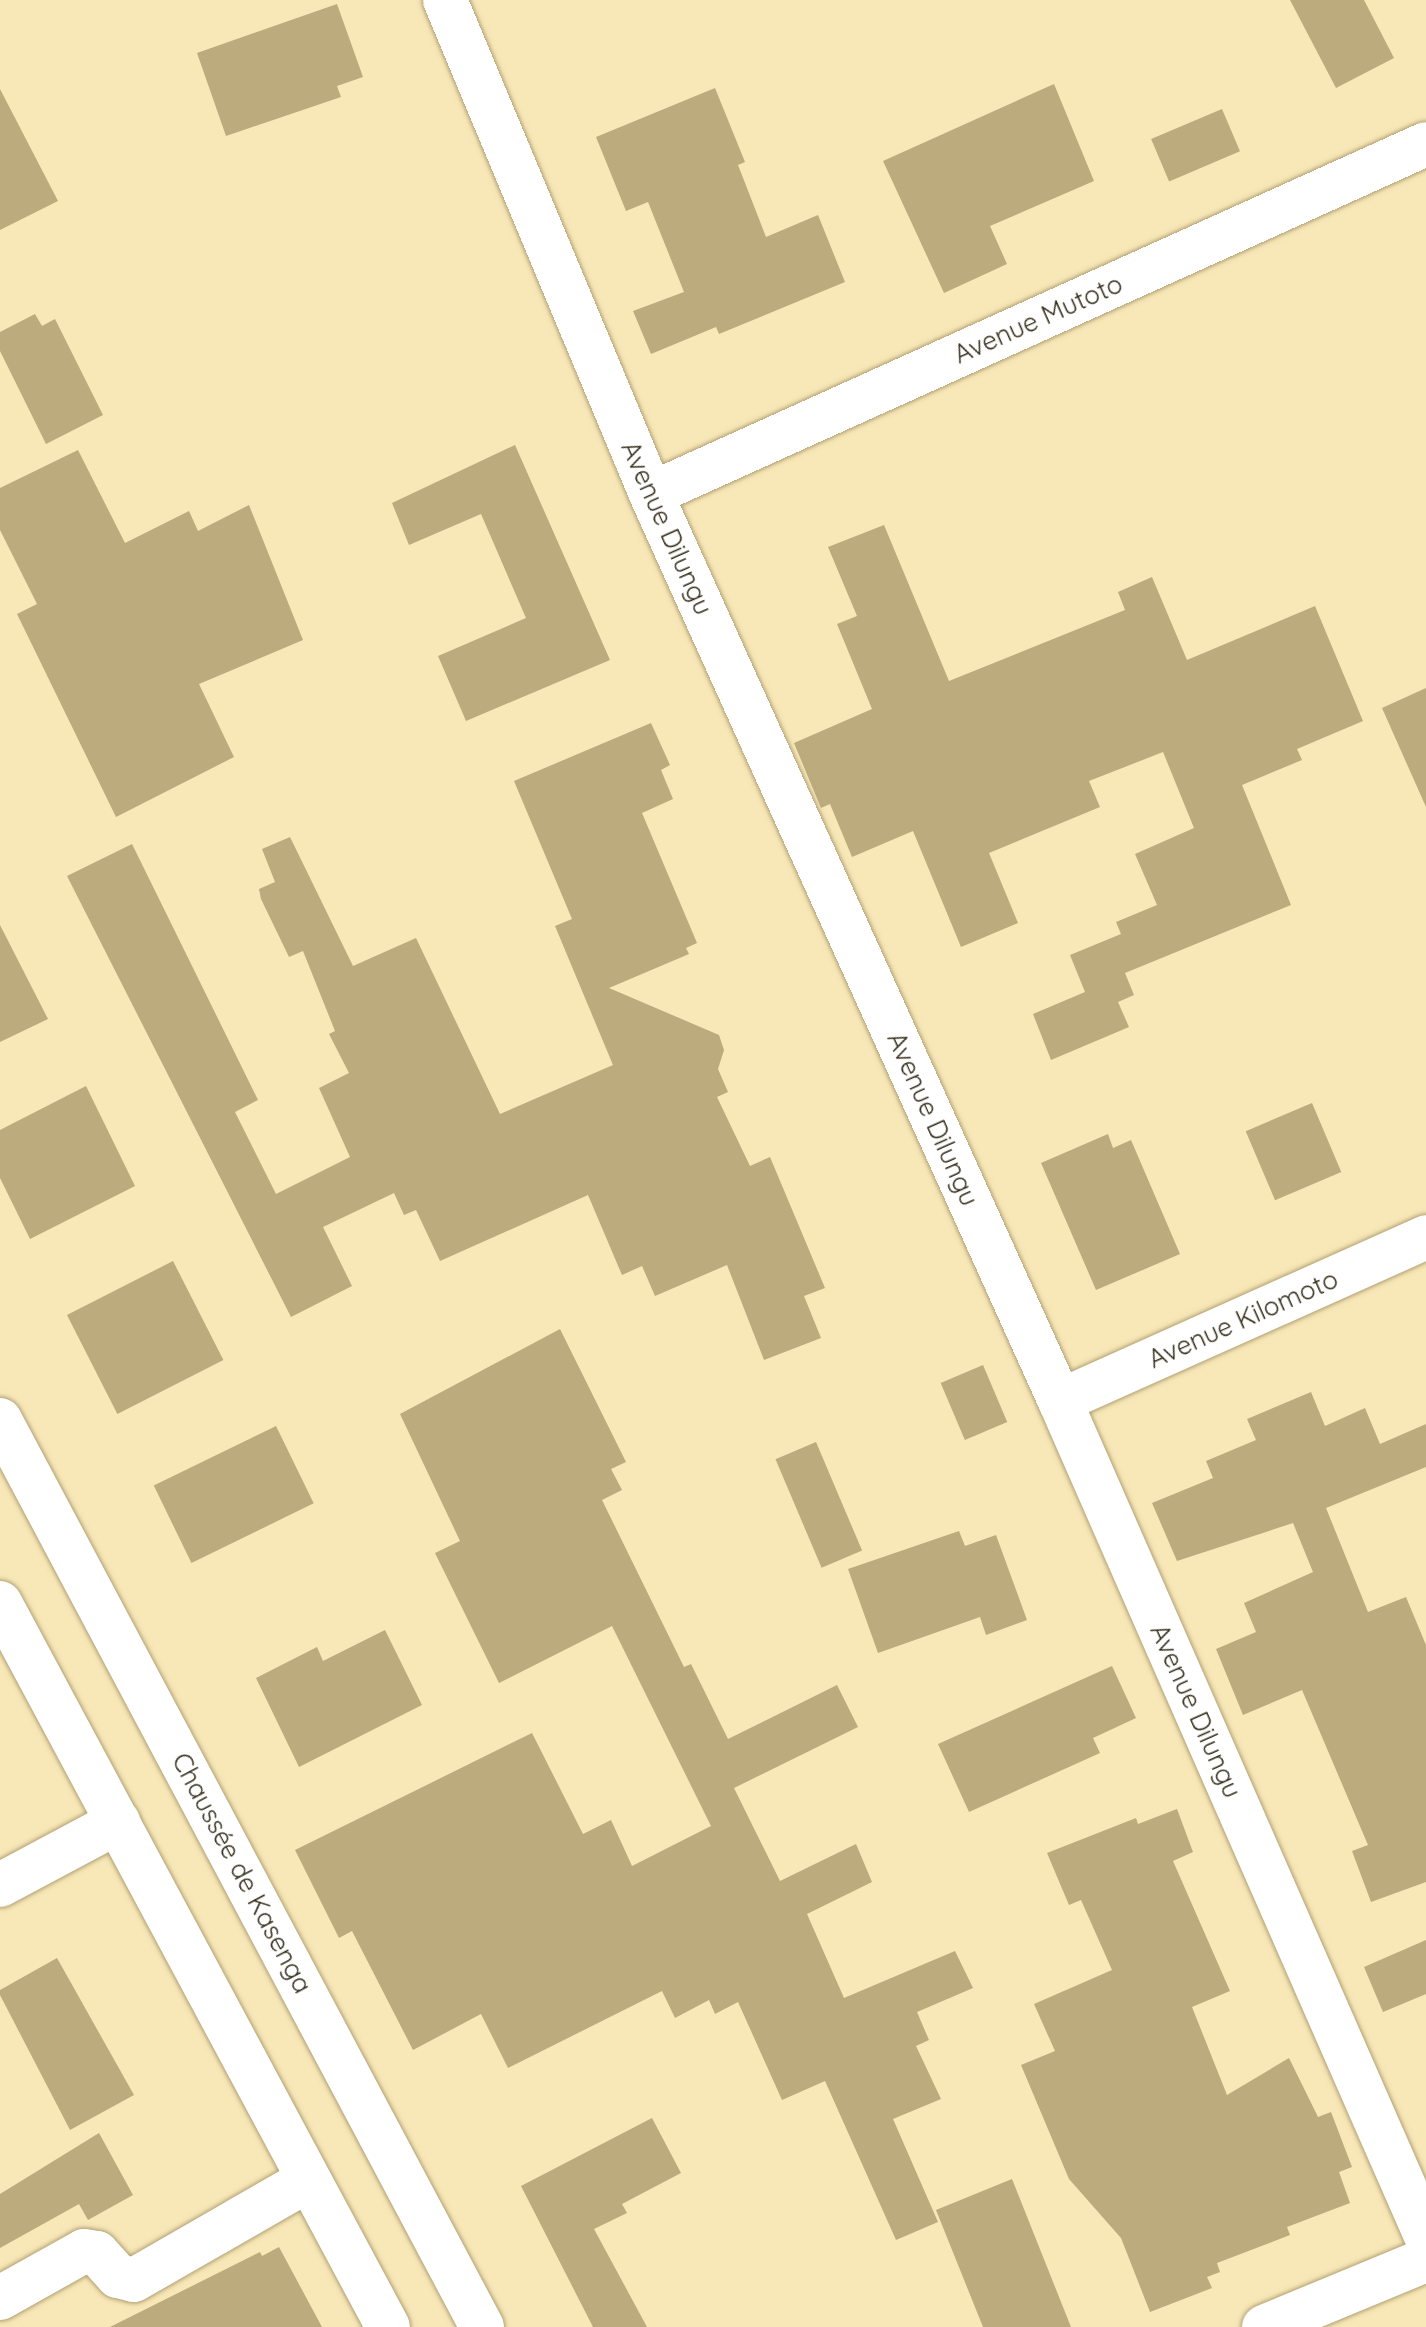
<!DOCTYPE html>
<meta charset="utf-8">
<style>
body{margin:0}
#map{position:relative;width:1426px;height:2327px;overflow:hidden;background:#f8e7b7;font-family:Quicksand,sans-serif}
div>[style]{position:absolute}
.building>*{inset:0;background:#bbab7d;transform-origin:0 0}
.roads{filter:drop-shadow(0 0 2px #b1a174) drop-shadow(0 0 2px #b1a174)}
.minor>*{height:44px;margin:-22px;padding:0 22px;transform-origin:22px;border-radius:22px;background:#fff}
.major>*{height:44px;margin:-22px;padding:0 22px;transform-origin:22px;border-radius:22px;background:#fff}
span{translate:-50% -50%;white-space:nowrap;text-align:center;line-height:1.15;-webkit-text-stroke:7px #fff;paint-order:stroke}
.street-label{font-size:26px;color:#342e1b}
</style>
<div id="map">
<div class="building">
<i style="clip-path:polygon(1290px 0,1364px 0,1394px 58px,1336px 88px)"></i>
<i style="clip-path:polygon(337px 4px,363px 77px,337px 86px,341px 97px,226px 136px,197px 53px)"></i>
<i style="clip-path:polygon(1054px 84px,1094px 181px,990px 226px,1007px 264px,944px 293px,883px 161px)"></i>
<i style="clip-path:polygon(715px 88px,745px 162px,738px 165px,766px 237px,818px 215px,845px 282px,719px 334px,716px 327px,651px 354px,633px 311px,684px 292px,648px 202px,626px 211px,596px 137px)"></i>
<i style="clip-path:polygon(0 89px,58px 201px,0 230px)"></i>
<i style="left:1222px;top:109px;width:46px;height:77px;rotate:67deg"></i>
<i style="clip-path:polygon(35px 314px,42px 326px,55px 319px,103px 415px,46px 444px,0 351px,0 332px)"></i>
<i style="clip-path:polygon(515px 445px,610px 660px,466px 721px,438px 656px,526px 618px,481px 514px,409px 545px,392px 503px)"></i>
<i style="clip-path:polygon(78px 450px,125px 543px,189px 511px,198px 531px,249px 505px,303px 640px,199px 684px,234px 757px,116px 817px,17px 614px,37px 604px,0 530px,0 488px)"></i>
<i style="clip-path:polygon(884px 525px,949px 681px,1125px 610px,1118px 592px,1152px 577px,1187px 660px,1315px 606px,1363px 721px,1297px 749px,1302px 760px,1242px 785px,1291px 905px,1125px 973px,1134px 995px,1118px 1002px,1129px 1027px,1051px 1060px,1033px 1014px,1085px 992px,1070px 955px,1121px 934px,1116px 922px,1157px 905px,1135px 854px,1194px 828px,1163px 752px,1089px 781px,1100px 807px,989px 853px,1018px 923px,961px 947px,913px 831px,852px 857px,830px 804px,821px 808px,794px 743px,872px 709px,837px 624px,857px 616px,828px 547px)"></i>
<i style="clip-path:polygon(1426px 688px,1426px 807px,1382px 708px)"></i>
<i style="clip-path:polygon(651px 723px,670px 765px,661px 770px,673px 799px,642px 813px,697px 943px,686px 948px,689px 954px,609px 988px,719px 1035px,724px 1050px,718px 1069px,728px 1092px,717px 1097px,750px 1166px,770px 1157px,825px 1288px,804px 1296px,821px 1338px,764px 1360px,727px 1265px,655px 1296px,642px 1266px,622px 1275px,588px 1195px,440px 1261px,416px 1210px,404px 1215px,394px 1193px,323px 1227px,352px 1286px,291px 1317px,67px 876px,132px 844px,258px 1100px,235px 1112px,276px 1194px,350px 1157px,319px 1088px,349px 1073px,329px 1034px,335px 1031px,303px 951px,289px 957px,261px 899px,259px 889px,275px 882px,262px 849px,290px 837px,353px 966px,416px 938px,500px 1114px,613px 1065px,555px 926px,572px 919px,514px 781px)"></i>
<i style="clip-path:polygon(0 925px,48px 1019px,0 1042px)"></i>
<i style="clip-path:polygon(86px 1086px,135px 1186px,30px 1239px,0 1178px,0 1130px)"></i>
<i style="left:1312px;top:1103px;width:75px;height:72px;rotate:67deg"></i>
<i style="clip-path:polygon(1108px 1134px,1113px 1148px,1131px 1140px,1180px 1254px,1096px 1290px,1041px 1163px)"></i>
<i style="left:173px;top:1261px;width:111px;height:119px;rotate:63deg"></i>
<i style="clip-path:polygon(560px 1329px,626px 1462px,611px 1469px,622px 1490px,602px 1500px,684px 1667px,691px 1664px,728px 1739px,837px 1685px,858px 1727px,734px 1788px,780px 1881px,856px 1844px,872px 1882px,807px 1914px,844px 1998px,955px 1951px,973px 1988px,917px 2012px,929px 2040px,916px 2046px,941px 2099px,893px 2119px,938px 2222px,896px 2240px,825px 2081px,782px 2100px,738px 2002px,715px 2014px,709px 2000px,675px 2018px,662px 1991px,508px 2068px,481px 2014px,413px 2050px,352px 1931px,339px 1938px,295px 1850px,532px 1733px,583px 1834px,611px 1820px,632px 1866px,711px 1826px,612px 1626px,499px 1683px,435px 1553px,460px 1541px,400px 1414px)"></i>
<i style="left:983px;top:1365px;width:62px;height:46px;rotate:67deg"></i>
<i style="clip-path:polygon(1311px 1392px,1325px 1426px,1365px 1408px,1380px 1444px,1426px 1424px,1426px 1467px,1326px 1508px,1368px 1612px,1406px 1597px,1426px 1645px,1426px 1882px,1371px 1902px,1352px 1851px,1368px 1845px,1302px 1690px,1243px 1715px,1216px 1649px,1256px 1632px,1244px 1603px,1313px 1572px,1293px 1523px,1177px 1561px,1152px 1503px,1213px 1478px,1206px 1461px,1256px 1440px,1247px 1419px)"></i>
<i style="left:276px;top:1426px;width:86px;height:136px;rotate:64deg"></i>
<i style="left:816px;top:1442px;width:118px;height:44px;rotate:67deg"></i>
<i style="clip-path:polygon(959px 1531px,965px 1546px,996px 1535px,1027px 1620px,986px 1635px,980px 1617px,878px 1653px,848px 1569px)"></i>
<i style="clip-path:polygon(385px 1630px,422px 1705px,299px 1767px,256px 1678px,317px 1647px,323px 1661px)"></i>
<i style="clip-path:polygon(1112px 1666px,1136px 1718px,1093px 1738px,1100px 1753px,969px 1812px,938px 1744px)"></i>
<i style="clip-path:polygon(1177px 1809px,1193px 1852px,1173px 1861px,1230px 1991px,1192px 2007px,1227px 2095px,1289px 2058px,1318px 2117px,1331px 2112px,1352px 2167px,1339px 2172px,1350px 2203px,1287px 2227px,1290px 2235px,1217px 2263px,1220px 2272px,1207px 2277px,1212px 2288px,1150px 2312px,1121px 2238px,1069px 2179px,1021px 2065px,1055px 2051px,1034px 2004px,1112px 1970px,1081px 1900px,1069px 1905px,1047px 1853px,1136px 1818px,1138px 1824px)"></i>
<i style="clip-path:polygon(1426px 1940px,1426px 1994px,1383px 2012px,1364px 1967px)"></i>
<i style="clip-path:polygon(57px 1958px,134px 2095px,70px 2130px,0 1995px,0 1990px)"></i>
<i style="clip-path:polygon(652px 2118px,681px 2173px,622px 2204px,627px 2213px,594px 2229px,647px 2327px,593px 2327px,521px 2186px)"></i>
<i style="clip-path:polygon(99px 2133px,133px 2195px,88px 2220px,79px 2204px,0 2248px,0 2194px)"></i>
<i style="clip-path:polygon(1012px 2179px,1071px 2327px,983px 2327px,936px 2210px)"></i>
<i style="clip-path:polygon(279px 2247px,322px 2327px,110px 2327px,260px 2252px,262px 2256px)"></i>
</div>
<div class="roads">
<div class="minor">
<i style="left:445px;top:0;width:535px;rotate:67.36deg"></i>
<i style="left:651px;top:494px;width:995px;rotate:65.73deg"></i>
<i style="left:1060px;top:1401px;width:912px;rotate:66.33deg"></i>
<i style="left:651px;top:494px;width:850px;rotate:-24.3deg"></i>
<i style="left:1060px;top:1401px;width:401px;rotate:-24.1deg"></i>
<i style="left:0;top:1885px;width:134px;rotate:-28.1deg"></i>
<i style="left:0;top:2298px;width:96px;rotate:-29.2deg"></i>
<i style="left:84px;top:2251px;width:13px;rotate:9deg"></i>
<i style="left:97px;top:2253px;width:31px;rotate:48deg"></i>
<i style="left:118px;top:2276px;width:16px;rotate:14deg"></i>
<i style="left:134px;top:2280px;width:201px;rotate:-29.9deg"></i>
<i style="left:1264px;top:2327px;width:175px;rotate:-22.5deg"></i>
</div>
<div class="major">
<i style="left:0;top:1420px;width:1027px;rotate:62.01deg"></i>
<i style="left:0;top:1603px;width:821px;rotate:61.81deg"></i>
</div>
</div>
<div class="street-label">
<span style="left:1038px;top:319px;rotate:-24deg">Avenue Mutoto</span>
<span style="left:667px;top:528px;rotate:66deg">Avenue Dilungu</span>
<span style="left:933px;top:1119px;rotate:66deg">Avenue Dilungu</span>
<span style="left:1243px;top:1319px;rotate:-24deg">Avenue Kilomoto</span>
<span style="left:1196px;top:1711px;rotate:66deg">Avenue Dilungu</span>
<span style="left:242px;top:1873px;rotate:62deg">Chaussée de Kasenga</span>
</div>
</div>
